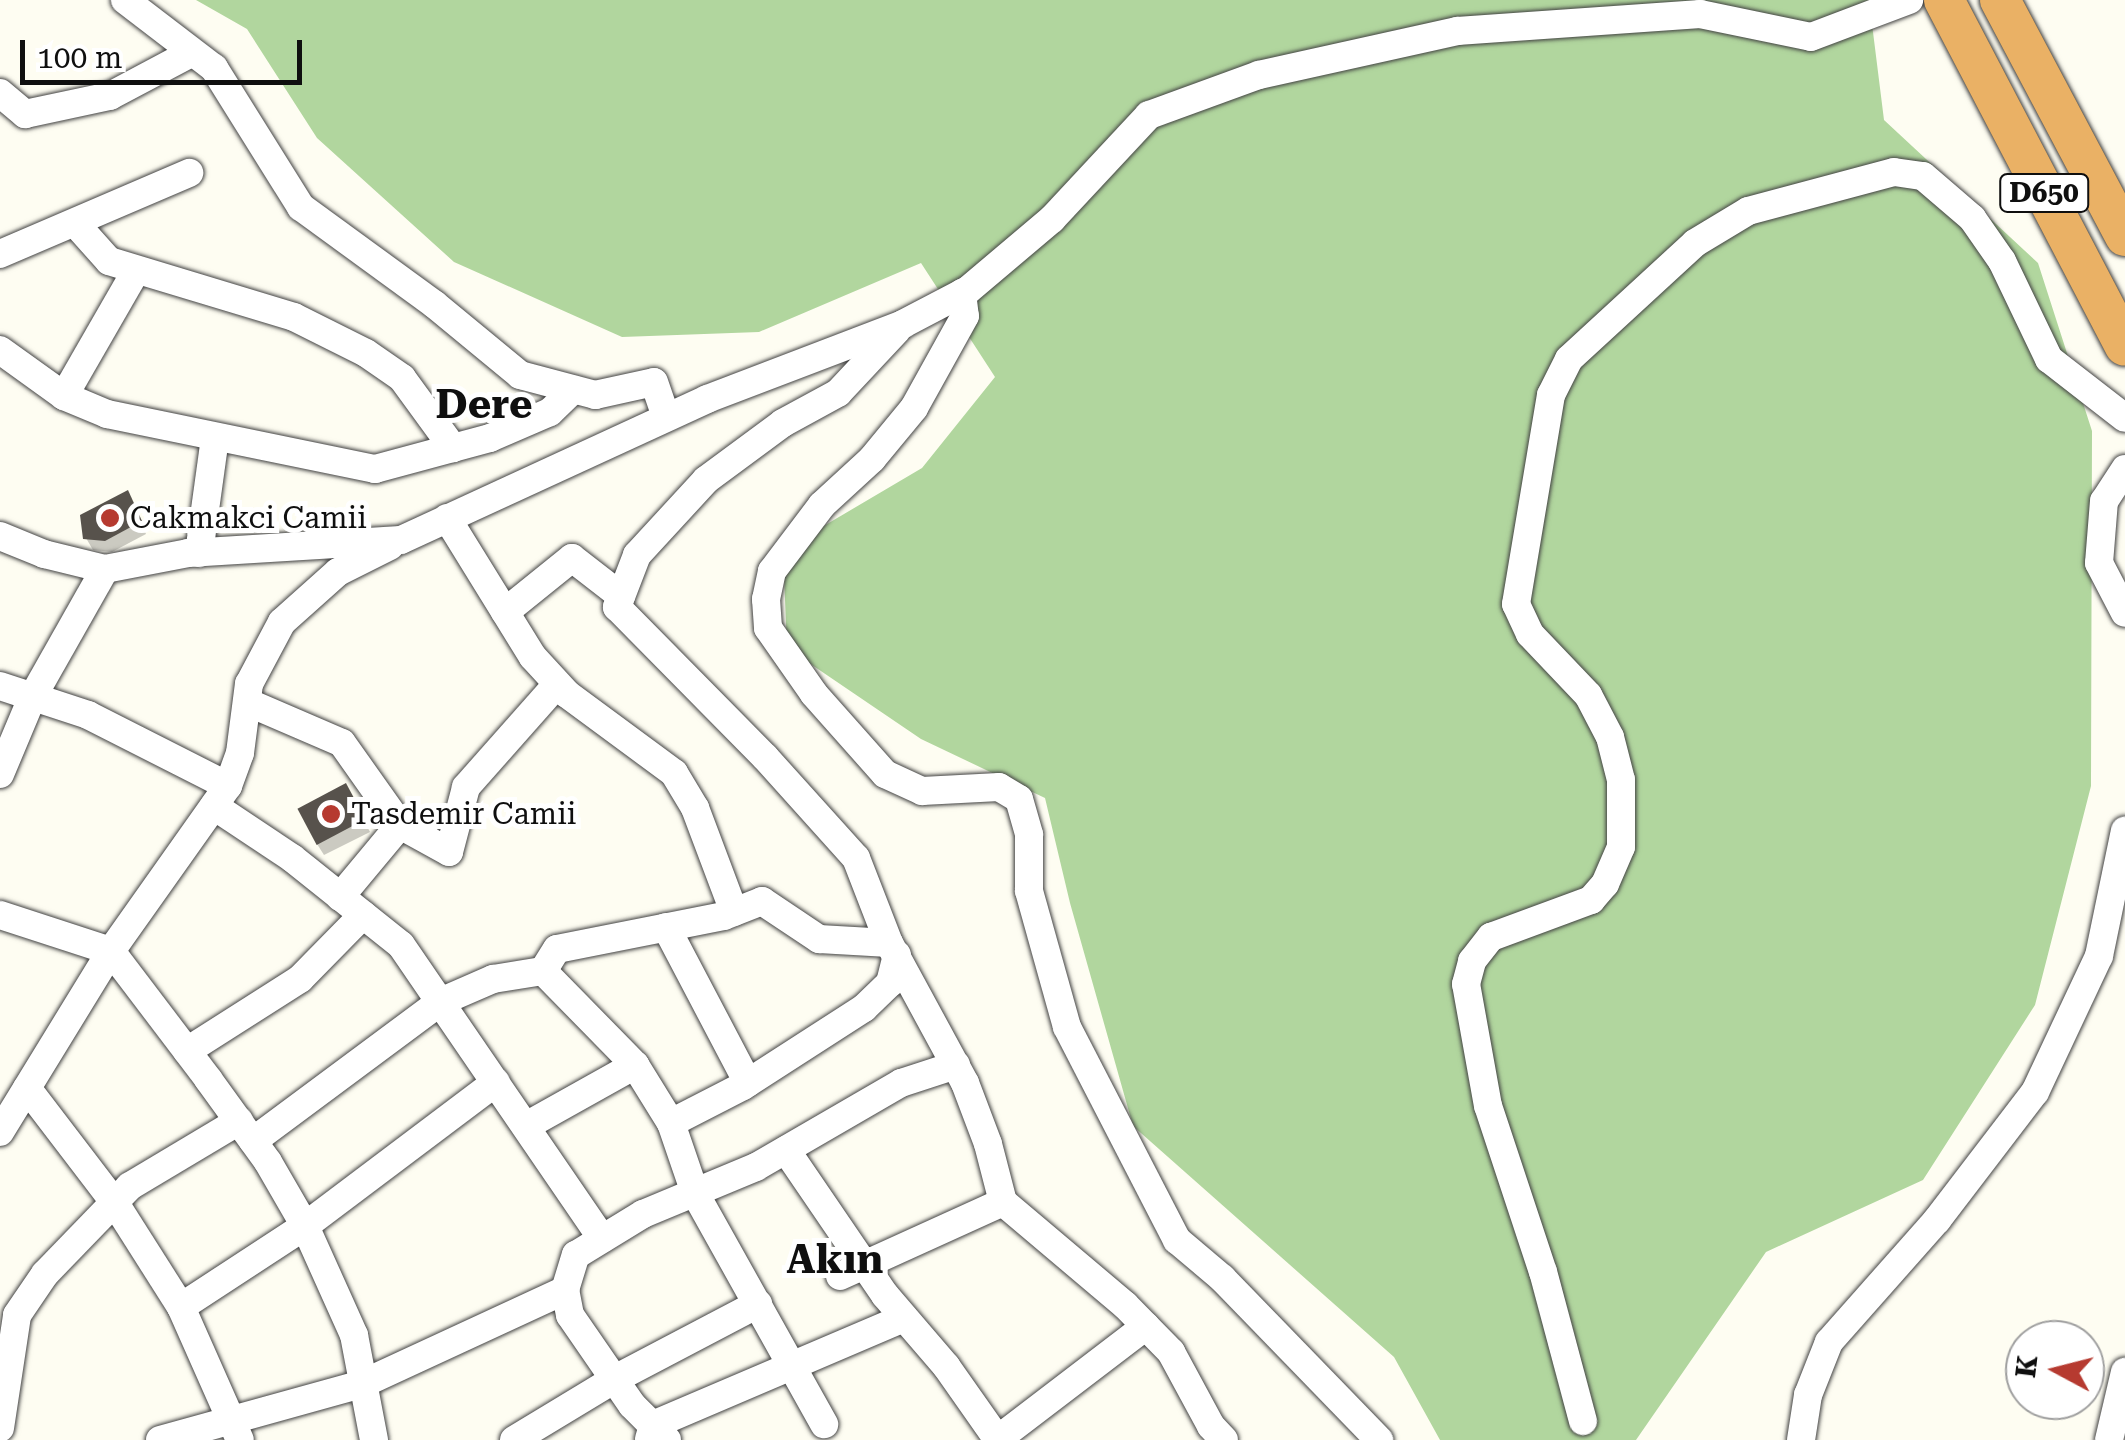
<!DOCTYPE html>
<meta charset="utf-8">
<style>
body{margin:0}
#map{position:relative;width:2125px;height:1440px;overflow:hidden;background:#fefdf2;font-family:"Roboto Serif",serif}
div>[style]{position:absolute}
.forest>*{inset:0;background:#b1d69e}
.shadow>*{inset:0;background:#0003}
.building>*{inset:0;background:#57524c;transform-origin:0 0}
.roads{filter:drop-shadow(0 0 2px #424242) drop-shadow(0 0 2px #424242)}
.minor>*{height:28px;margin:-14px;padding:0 14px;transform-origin:14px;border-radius:14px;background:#fff}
.highway>*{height:40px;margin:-20px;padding:0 20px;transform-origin:20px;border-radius:20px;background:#eab165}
.dots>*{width:28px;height:28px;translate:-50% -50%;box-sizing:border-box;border:5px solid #fff;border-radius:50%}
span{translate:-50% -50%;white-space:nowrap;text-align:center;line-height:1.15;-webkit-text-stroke:10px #fff;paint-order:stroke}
.shield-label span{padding:2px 8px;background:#fff;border:2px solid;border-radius:8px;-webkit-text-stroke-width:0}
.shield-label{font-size:28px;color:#0f0f0f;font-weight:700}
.poi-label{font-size:30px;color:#0f0f0f}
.left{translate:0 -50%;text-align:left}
.district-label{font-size:40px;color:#0f0f0f;font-weight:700}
.north{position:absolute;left:2005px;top:1320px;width:100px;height:100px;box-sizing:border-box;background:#fff;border:2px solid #9f9f9f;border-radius:50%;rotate:277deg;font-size:28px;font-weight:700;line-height:40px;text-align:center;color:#0f0f0f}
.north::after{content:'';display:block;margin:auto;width:35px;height:45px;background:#b63a30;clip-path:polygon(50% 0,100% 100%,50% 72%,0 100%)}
.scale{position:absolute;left:20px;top:40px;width:282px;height:45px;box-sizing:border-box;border:5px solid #0f0f0f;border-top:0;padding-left:12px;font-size:30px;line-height:35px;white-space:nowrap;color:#0f0f0f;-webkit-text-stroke:8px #fff;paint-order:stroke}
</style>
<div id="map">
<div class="forest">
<i style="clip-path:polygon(196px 0,1869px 0,1884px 120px,2038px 263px,2092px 431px,2091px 786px,2035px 1005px,1923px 1180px,1766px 1252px,1636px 1440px,1440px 1440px,1394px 1357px,1133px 1126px,1070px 903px,1045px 798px,921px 739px,787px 648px,783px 550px,922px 468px,995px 377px,921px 263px,759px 332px,622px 337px,454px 262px,317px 138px,247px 29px)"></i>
</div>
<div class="shadow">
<i style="clip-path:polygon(133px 505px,146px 534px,112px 552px,93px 550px,86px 538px)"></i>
<i style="clip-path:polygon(352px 798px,370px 832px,324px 855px,317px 844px)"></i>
</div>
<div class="building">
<i style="clip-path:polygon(128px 490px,142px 521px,105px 541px,83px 539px,80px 515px)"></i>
<i style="left:346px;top:783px;width:41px;height:55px;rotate:62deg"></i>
</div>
<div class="roads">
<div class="minor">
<i style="left:125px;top:0;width:112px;rotate:37.4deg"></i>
<i style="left:214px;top:68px;width:164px;rotate:58deg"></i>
<i style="left:301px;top:207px;width:165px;rotate:36.1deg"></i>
<i style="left:434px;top:304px;width:112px;rotate:39.5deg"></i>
<i style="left:520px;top:375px;width:78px;rotate:14.9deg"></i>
<i style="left:595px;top:395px;width:60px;rotate:-12.4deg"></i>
<i style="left:654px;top:382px;width:37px;rotate:71deg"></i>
<i style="left:0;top:93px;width:33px;rotate:40deg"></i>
<i style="left:25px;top:114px;width:87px;rotate:-12deg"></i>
<i style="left:110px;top:96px;width:92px;rotate:-28deg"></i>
<i style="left:75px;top:223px;width:51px;rotate:48.2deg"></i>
<i style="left:109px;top:261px;width:193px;rotate:16.8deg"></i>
<i style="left:294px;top:317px;width:80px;rotate:26.6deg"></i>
<i style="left:366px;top:353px;width:44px;rotate:34.8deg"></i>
<i style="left:402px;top:378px;width:87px;rotate:53.9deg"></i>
<i style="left:0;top:254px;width:206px;rotate:-23.2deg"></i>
<i style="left:962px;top:293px;width:23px;rotate:83deg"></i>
<i style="left:965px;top:316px;width:105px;rotate:119deg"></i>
<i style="left:914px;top:408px;width:66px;rotate:129.5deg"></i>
<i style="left:872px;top:459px;width:68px;rotate:137.4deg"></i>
<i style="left:822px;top:505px;width:83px;rotate:127.1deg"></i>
<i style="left:772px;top:571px;width:29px;rotate:102deg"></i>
<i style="left:766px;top:599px;width:29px;rotate:86deg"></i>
<i style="left:768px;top:628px;width:80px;rotate:55.1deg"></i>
<i style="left:814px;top:694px;width:107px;rotate:48.4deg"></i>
<i style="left:885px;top:774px;width:41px;rotate:24.7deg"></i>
<i style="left:922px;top:791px;width:77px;rotate:-3deg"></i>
<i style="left:999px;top:787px;width:23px;rotate:31deg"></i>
<i style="left:1019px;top:799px;width:37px;rotate:74deg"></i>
<i style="left:1029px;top:835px;width:56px;rotate:90deg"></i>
<i style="left:1029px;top:891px;width:141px;rotate:74.4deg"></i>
<i style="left:1067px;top:1027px;width:240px;rotate:62.7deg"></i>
<i style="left:1177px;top:1240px;width:59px;rotate:40.2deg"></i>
<i style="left:1222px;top:1278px;width:226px;rotate:45.9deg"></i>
<i style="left:897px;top:330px;width:86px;rotate:133.1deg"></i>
<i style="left:838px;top:393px;width:63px;rotate:151.4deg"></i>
<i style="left:783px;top:423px;width:96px;rotate:143.5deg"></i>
<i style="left:706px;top:480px;width:102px;rotate:132.6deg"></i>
<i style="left:637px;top:555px;width:56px;rotate:111deg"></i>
<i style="left:617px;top:607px;width:211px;rotate:45.4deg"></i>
<i style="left:765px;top:757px;width:136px;rotate:48deg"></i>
<i style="left:856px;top:858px;width:91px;rotate:68.8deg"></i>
<i style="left:889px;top:943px;width:159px;rotate:61.5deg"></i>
<i style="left:965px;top:1083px;width:65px;rotate:69.3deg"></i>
<i style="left:988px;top:1144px;width:60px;rotate:75.5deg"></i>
<i style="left:1003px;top:1202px;width:160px;rotate:40.2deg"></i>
<i style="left:1125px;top:1305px;width:66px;rotate:45.6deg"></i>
<i style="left:1171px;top:1352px;width:84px;rotate:61.6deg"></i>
<i style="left:1211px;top:1426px;width:19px;rotate:47deg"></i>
<i style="left:0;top:350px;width:79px;rotate:35.7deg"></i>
<i style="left:64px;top:396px;width:47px;rotate:22.7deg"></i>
<i style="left:107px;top:414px;width:274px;rotate:11.6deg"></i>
<i style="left:375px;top:469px;width:119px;rotate:-15.1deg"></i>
<i style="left:490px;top:438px;width:65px;rotate:-23.4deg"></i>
<i style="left:550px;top:412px;width:32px;rotate:-44deg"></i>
<i style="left:64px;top:396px;width:144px;rotate:-60.1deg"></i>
<i style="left:2125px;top:469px;width:38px;rotate:123deg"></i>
<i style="left:2104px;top:501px;width:62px;rotate:94.6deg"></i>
<i style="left:2099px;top:563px;width:56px;rotate:62.5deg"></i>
<i style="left:447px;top:518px;width:163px;rotate:58.3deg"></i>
<i style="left:533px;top:657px;width:50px;rotate:47.4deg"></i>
<i style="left:567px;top:694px;width:133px;rotate:36.4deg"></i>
<i style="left:674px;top:773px;width:41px;rotate:59deg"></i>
<i style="left:695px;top:808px;width:111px;rotate:69.4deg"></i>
<i style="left:0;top:536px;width:48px;rotate:22.2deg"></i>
<i style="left:44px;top:554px;width:63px;rotate:13.8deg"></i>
<i style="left:105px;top:569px;width:85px;rotate:-10.9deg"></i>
<i style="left:188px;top:553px;width:213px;rotate:-3.5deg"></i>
<i style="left:401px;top:540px;width:337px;rotate:-24.7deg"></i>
<i style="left:707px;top:399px;width:210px;rotate:-20.9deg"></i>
<i style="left:903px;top:324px;width:73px;rotate:-27.6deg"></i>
<i style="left:968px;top:290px;width:110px;rotate:-40.2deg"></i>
<i style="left:1052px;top:219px;width:142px;rotate:-47deg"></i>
<i style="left:1149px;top:115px;width:117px;rotate:-20deg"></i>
<i style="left:1259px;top:75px;width:203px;rotate:-12.5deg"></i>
<i style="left:1457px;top:31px;width:244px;rotate:-4deg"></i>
<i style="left:1700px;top:14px;width:113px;rotate:11.7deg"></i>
<i style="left:1811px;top:37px;width:105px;rotate:-20.7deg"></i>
<i style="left:199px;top:553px;width:117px;rotate:-82.1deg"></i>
<i style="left:505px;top:612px;width:86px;rotate:-38.9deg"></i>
<i style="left:572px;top:558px;width:62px;rotate:37.8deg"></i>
<i style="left:0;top:686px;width:93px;rotate:18.2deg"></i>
<i style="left:88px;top:715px;width:157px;rotate:26.9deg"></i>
<i style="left:247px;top:702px;width:103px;rotate:23.3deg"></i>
<i style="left:342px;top:743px;width:100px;rotate:54.7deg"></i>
<i style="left:400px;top:825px;width:56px;rotate:28.9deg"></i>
<i style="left:449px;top:852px;width:67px;rotate:-75.3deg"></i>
<i style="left:466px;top:787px;width:137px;rotate:-48.5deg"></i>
<i style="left:0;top:774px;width:82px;rotate:-67.2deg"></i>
<i style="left:32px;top:698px;width:148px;rotate:-60.5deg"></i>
<i style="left:214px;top:806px;width:94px;rotate:33.7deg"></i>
<i style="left:292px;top:858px;width:139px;rotate:38.6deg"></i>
<i style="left:401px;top:945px;width:356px;rotate:55.6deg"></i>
<i style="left:340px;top:897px;width:94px;rotate:-50.2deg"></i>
<i style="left:0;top:915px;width:117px;rotate:18deg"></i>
<i style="left:111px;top:951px;width:161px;rotate:52.8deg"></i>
<i style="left:208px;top:1079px;width:102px;rotate:54.1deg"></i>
<i style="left:268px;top:1162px;width:74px;rotate:60deg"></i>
<i style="left:305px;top:1226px;width:120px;rotate:65.8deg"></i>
<i style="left:354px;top:1335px;width:107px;rotate:79.2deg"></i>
<i style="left:666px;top:927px;width:176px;rotate:62.3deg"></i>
<i style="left:543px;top:971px;width:132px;rotate:45.6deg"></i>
<i style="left:635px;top:1065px;width:68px;rotate:58.2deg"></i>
<i style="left:671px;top:1123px;width:74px;rotate:71.1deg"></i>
<i style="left:695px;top:1193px;width:265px;rotate:60.8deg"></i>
<i style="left:187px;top:1051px;width:134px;rotate:-32.5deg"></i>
<i style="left:300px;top:979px;width:90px;rotate:-45.5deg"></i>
<i style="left:27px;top:1088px;width:145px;rotate:52.6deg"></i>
<i style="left:115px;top:1203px;width:123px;rotate:57.6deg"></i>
<i style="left:181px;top:1307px;width:145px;rotate:66.1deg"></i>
<i style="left:671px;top:1123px;width:81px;rotate:-27.2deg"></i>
<i style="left:743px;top:1086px;width:144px;rotate:-32.8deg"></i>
<i style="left:864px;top:1008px;width:36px;rotate:-44deg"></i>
<i style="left:890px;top:983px;width:29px;rotate:-76deg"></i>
<i style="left:526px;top:1126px;width:125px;rotate:-29.2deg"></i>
<i style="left:0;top:1132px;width:212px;rotate:-58.5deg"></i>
<i style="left:111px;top:951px;width:202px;rotate:-54.7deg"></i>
<i style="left:228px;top:786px;width:35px;rotate:-70deg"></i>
<i style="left:240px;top:753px;width:70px;rotate:-82.6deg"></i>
<i style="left:249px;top:684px;width:70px;rotate:-62deg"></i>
<i style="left:282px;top:622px;width:75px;rotate:-41.8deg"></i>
<i style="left:338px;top:572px;width:58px;rotate:-26.6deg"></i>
<i style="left:253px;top:1141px;width:233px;rotate:-36.6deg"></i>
<i style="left:440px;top:1002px;width:58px;rotate:-23.5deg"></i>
<i style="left:493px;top:979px;width:51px;rotate:-9.1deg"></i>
<i style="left:543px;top:971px;width:26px;rotate:-58deg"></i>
<i style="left:557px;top:949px;width:170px;rotate:-11.2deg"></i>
<i style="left:724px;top:916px;width:41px;rotate:-21.5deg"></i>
<i style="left:762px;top:901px;width:69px;rotate:33.7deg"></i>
<i style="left:819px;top:939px;width:70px;rotate:3.3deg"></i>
<i style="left:786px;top:1150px;width:176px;rotate:55.7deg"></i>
<i style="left:885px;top:1295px;width:94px;rotate:49.3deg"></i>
<i style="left:946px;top:1366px;width:90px;rotate:54.9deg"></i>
<i style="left:840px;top:1276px;width:179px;rotate:-24.4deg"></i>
<i style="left:181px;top:1307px;width:148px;rotate:-33.2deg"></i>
<i style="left:305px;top:1226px;width:239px;rotate:-37deg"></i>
<i style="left:1583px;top:1421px;width:154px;rotate:-105deg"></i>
<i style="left:1543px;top:1272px;width:175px;rotate:-108.3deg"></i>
<i style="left:1488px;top:1106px;width:124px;rotate:-100.2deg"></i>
<i style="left:1466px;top:984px;width:24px;rotate:-75deg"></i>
<i style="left:1472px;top:961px;width:31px;rotate:-52deg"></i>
<i style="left:1491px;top:937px;width:107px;rotate:-20.3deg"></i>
<i style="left:1591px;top:900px;width:21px;rotate:-49deg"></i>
<i style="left:1605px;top:884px;width:40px;rotate:-66.6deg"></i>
<i style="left:1621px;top:847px;width:67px;rotate:-90deg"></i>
<i style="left:1621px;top:780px;width:44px;rotate:-104.3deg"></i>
<i style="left:1610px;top:737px;width:47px;rotate:-117.6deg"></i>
<i style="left:1588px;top:695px;width:84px;rotate:-133.6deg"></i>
<i style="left:1530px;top:634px;width:33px;rotate:-115deg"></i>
<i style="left:1516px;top:604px;width:212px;rotate:-80.5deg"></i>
<i style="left:1551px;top:395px;width:40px;rotate:-63.4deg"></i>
<i style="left:1569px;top:359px;width:171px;rotate:-42.6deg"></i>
<i style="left:1695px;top:243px;width:62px;rotate:-31.1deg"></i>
<i style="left:1748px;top:211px;width:151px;rotate:-15deg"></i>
<i style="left:1894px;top:172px;width:29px;rotate:8deg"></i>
<i style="left:1923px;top:176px;width:65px;rotate:40.6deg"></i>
<i style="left:1972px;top:218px;width:52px;rotate:55.1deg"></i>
<i style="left:2002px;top:261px;width:109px;rotate:64.4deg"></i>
<i style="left:2049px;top:359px;width:96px;rotate:37.8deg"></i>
<i style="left:0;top:1428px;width:114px;rotate:-81.4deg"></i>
<i style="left:17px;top:1315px;width:50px;rotate:-55.7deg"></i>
<i style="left:45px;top:1274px;width:122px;rotate:-46deg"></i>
<i style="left:130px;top:1186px;width:127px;rotate:-30.8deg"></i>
<i style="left:649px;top:1439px;width:15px;rotate:-74deg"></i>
<i style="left:653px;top:1425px;width:273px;rotate:-23.1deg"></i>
<i style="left:998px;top:1439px;width:186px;rotate:-37.4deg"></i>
<i style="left:160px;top:1440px;width:210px;rotate:-15.5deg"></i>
<i style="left:362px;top:1384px;width:224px;rotate:-24.8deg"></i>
<i style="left:514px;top:1440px;width:116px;rotate:-31.2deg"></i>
<i style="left:613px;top:1380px;width:164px;rotate:-27.7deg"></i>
<i style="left:667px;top:1440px;width:49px;rotate:-135deg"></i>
<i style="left:632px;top:1405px;width:109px;rotate:-124.6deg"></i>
<i style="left:570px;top:1315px;width:25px;rotate:-101deg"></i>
<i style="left:565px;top:1290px;width:37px;rotate:-73deg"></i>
<i style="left:576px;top:1255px;width:79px;rotate:-31.5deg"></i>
<i style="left:643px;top:1214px;width:122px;rotate:-22.6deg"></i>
<i style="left:756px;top:1167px;width:168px;rotate:-30.1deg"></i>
<i style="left:901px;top:1083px;width:58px;rotate:-18.1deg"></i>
<i style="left:1801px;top:1440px;width:46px;rotate:-81.2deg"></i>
<i style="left:1808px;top:1395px;width:57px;rotate:-68.4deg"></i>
<i style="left:1829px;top:1342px;width:163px;rotate:-48.5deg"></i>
<i style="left:1937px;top:1220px;width:161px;rotate:-52.6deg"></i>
<i style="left:2035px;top:1092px;width:150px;rotate:-64.8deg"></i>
<i style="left:2099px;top:956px;width:128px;rotate:-78.3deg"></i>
<i style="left:2109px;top:1440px;width:70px;rotate:-76.8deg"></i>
</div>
<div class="highway">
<i style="left:1944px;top:0;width:390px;rotate:62.4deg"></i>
<i style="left:2000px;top:0;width:267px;rotate:62.1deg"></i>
</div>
</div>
<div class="dots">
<i style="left:110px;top:518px;background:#b63a30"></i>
<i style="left:331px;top:814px;background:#b63a30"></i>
</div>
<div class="shield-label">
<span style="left:2044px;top:193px">D650</span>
</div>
<div class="poi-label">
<span class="left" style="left:130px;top:518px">Cakmakci Camii</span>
<span class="left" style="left:351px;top:814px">Tasdemir Camii</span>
</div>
<div class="district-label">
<span style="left:484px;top:405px">Dere</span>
<span style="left:835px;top:1260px">Akın</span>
</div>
<div class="north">K</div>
<div class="scale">100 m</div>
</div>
